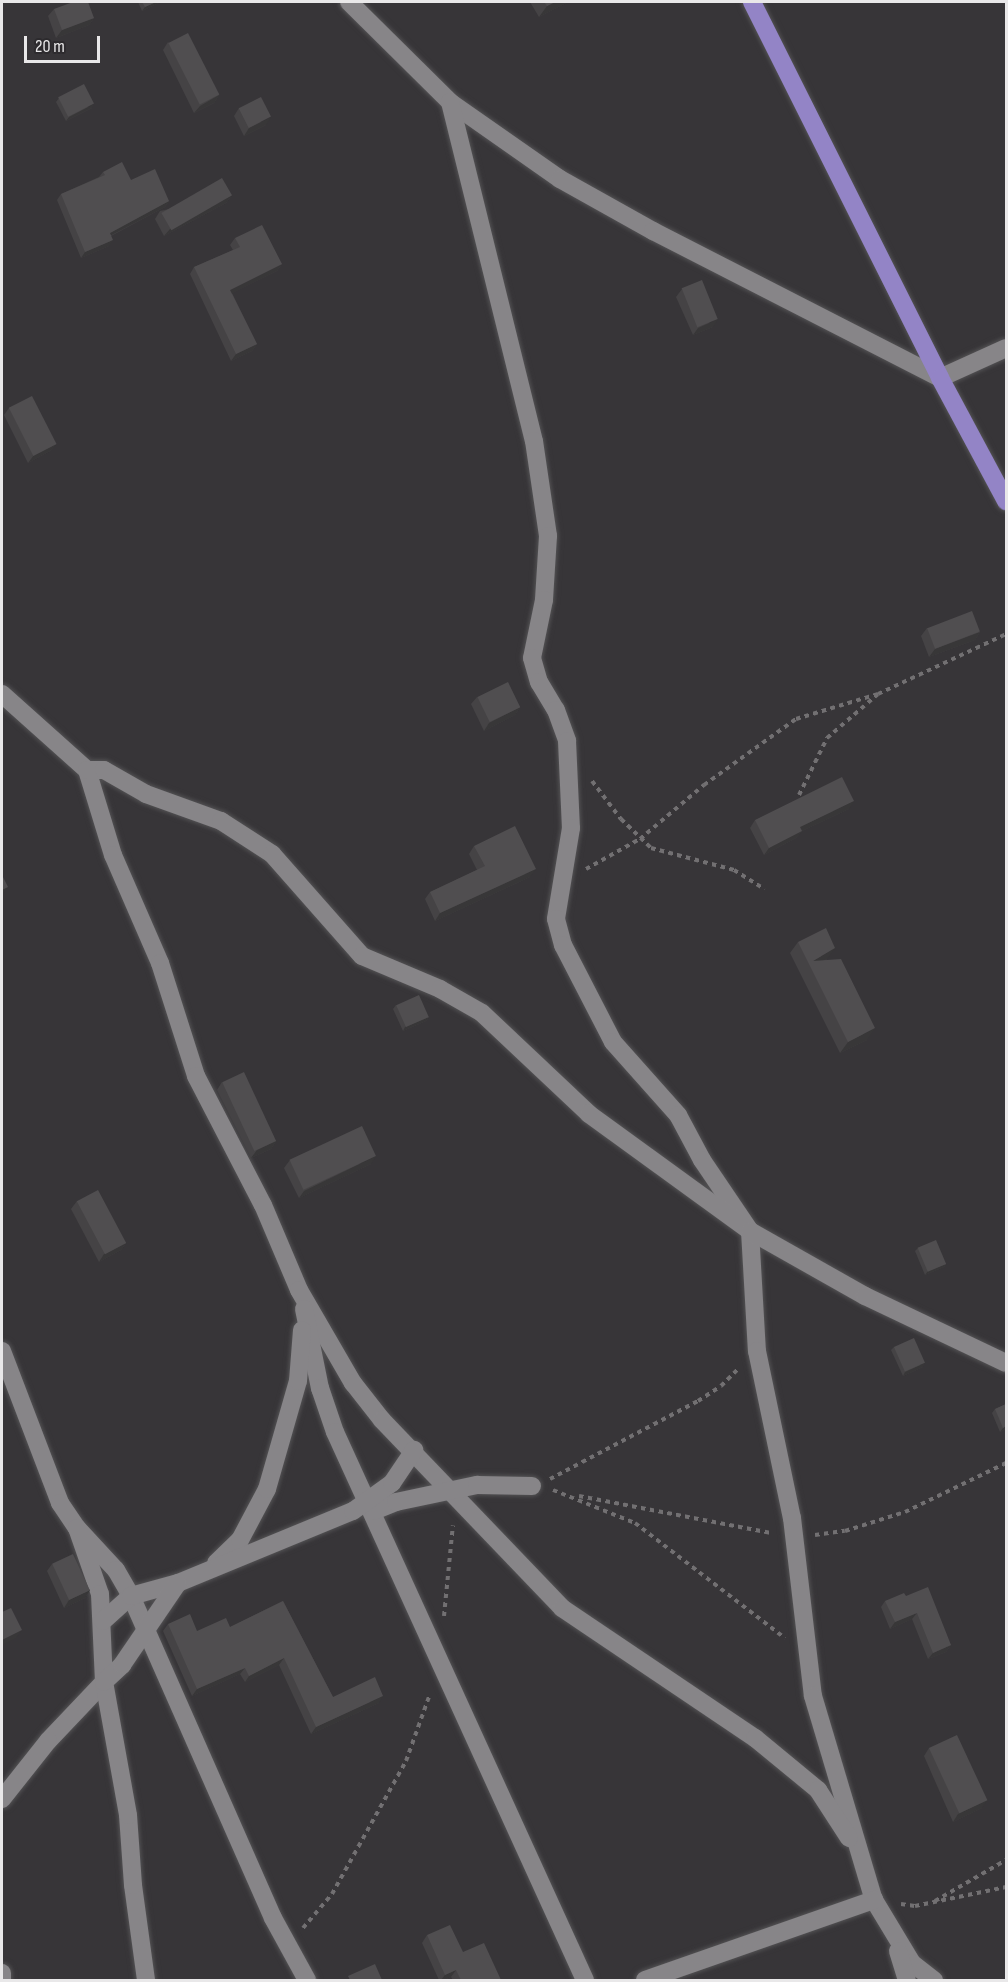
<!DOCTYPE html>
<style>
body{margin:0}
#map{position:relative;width:1008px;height:1982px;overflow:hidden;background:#373538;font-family:"Sofia Sans Condensed",sans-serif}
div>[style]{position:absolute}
.path>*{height:4px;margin-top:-2px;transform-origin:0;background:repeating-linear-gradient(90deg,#727072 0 4.5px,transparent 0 9px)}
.roads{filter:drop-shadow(0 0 2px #535254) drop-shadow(0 0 2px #535254)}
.minor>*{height:18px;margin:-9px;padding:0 9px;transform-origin:9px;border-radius:9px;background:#878588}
.primary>*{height:18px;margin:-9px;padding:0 9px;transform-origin:9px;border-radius:9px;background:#9384c6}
.wall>*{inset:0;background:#454345}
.shaded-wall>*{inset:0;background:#383738}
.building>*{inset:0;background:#504e50;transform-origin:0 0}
span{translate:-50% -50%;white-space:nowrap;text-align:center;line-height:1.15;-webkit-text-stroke:6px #2d2b2e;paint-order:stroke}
.frame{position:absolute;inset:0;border:3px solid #e9e8e9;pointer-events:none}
.scale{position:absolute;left:24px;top:36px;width:76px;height:27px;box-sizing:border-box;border:3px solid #e9e8e9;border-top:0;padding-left:8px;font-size:18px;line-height:21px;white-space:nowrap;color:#e9e8e9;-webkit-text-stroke:4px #2d2b2e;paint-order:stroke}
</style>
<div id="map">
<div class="path">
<i style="left:592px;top:781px;width:48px;rotate:52.7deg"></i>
<i style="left:621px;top:819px;width:42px;rotate:44deg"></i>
<i style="left:651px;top:848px;width:86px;rotate:14.8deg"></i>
<i style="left:734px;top:870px;width:36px;rotate:32deg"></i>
<i style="left:799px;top:795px;width:64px;rotate:-63.8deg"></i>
<i style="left:827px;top:738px;width:67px;rotate:-40.8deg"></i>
<i style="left:878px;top:694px;width:141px;rotate:-25.1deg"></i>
<i style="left:586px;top:869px;width:62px;rotate:-29.1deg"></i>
<i style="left:640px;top:839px;width:84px;rotate:-40.2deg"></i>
<i style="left:704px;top:785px;width:113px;rotate:-35.7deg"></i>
<i style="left:796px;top:719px;width:86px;rotate:-17deg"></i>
<i style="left:550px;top:1479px;width:167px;rotate:-27.8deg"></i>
<i style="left:698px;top:1401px;width:27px;rotate:-33deg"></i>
<i style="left:721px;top:1386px;width:25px;rotate:-45deg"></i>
<i style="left:553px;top:1490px;width:88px;rotate:21.9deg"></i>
<i style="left:635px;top:1523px;width:189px;rotate:37.5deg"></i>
<i style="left:579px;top:1496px;width:197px;rotate:10.9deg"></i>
<i style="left:815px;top:1535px;width:30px;rotate:-8deg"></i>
<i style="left:845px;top:1531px;width:63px;rotate:-17.6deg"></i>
<i style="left:905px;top:1512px;width:112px;rotate:-25.9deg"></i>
<i style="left:444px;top:1616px;width:91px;rotate:-84.4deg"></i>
<i style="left:935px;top:1901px;width:82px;rotate:-30deg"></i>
<i style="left:901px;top:1904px;width:14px;rotate:8deg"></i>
<i style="left:915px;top:1906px;width:93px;rotate:-11.8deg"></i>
<i style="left:303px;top:1928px;width:45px;rotate:-49.5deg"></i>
<i style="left:332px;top:1894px;width:152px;rotate:-60.9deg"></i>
<i style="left:406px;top:1761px;width:71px;rotate:-70.3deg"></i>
</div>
<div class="roads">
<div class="minor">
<i style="left:349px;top:2px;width:142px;rotate:44.7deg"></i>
<i style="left:450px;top:102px;width:134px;rotate:35deg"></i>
<i style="left:560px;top:179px;width:107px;rotate:29.2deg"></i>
<i style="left:653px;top:231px;width:322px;rotate:27.1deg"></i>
<i style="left:940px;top:378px;width:72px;rotate:-24.4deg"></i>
<i style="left:450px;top:102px;width:349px;rotate:76.1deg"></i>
<i style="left:534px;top:441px;width:96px;rotate:81.6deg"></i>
<i style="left:548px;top:536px;width:64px;rotate:93.6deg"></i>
<i style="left:544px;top:600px;width:59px;rotate:101.7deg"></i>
<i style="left:532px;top:658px;width:25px;rotate:74deg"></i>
<i style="left:539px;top:682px;width:33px;rotate:59deg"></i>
<i style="left:556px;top:710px;width:33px;rotate:70deg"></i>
<i style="left:567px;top:741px;width:87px;rotate:87.4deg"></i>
<i style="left:571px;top:828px;width:92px;rotate:99.4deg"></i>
<i style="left:556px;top:919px;width:27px;rotate:75deg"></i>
<i style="left:563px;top:945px;width:109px;rotate:62.7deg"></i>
<i style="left:613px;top:1042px;width:98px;rotate:48.3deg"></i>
<i style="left:678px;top:1115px;width:51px;rotate:61.9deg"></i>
<i style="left:702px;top:1160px;width:86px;rotate:55.9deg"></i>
<i style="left:750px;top:1231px;width:120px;rotate:86.7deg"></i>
<i style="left:757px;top:1351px;width:171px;rotate:78.2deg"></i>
<i style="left:792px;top:1518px;width:179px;rotate:83.3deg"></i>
<i style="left:813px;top:1696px;width:213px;rotate:73.4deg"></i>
<i style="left:874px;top:1900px;width:74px;rotate:58.9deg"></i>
<i style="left:912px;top:1963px;width:28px;rotate:38deg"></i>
<i style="left:2px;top:694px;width:114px;rotate:41.8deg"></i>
<i style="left:87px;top:770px;width:89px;rotate:73deg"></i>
<i style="left:113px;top:855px;width:118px;rotate:66.5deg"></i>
<i style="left:160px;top:963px;width:119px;rotate:72.3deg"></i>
<i style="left:196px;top:1076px;width:145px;rotate:62.6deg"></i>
<i style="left:263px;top:1205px;width:92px;rotate:67deg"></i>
<i style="left:299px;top:1290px;width:108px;rotate:59.9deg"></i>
<i style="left:353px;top:1383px;width:47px;rotate:51.9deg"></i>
<i style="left:382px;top:1420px;width:260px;rotate:46.2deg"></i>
<i style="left:562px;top:1608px;width:233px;rotate:34deg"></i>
<i style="left:755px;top:1738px;width:82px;rotate:39.5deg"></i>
<i style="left:818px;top:1790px;width:57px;rotate:57.1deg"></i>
<i style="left:87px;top:770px;width:17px"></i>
<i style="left:104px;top:770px;width:48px;rotate:29.7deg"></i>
<i style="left:146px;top:794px;width:80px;rotate:19.8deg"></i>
<i style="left:221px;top:821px;width:61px;rotate:32.9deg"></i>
<i style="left:272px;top:854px;width:136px;rotate:48.6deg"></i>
<i style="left:362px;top:956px;width:85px;rotate:22.9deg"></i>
<i style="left:440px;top:989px;width:48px;rotate:29.7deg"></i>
<i style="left:482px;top:1013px;width:147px;rotate:43.3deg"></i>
<i style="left:589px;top:1114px;width:199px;rotate:36deg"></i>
<i style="left:750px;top:1231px;width:132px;rotate:29.5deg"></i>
<i style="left:865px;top:1296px;width:156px;rotate:25.4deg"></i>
<i style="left:304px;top:1309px;width:81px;rotate:78.6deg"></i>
<i style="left:320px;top:1388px;width:46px;rotate:71.2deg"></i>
<i style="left:335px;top:1432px;width:602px;rotate:65.48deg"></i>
<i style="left:2px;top:1351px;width:163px;rotate:69.1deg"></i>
<i style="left:60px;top:1503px;width:30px;rotate:56deg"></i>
<i style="left:77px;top:1528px;width:70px;rotate:70.8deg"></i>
<i style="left:100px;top:1594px;width:88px;rotate:87.4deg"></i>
<i style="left:104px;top:1682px;width:81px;rotate:133.5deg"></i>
<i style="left:48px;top:1741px;width:74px;rotate:128.4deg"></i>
<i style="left:374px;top:1511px;width:24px;rotate:-22deg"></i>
<i style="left:396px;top:1502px;width:83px;rotate:-11.9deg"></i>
<i style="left:477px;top:1485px;width:55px;rotate:1deg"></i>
<i style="left:77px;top:1528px;width:57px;rotate:47.1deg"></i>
<i style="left:116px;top:1570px;width:30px;rotate:60deg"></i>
<i style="left:131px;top:1596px;width:352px;rotate:66.2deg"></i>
<i style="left:273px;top:1918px;width:71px;rotate:61.3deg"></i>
<i style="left:216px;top:1563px;width:33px;rotate:-44deg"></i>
<i style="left:240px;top:1540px;width:58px;rotate:-62.1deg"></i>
<i style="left:267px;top:1489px;width:112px;rotate:-74deg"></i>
<i style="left:298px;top:1381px;width:51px;rotate:-85.5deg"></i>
<i style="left:103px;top:1621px;width:38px;rotate:-42deg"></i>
<i style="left:131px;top:1596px;width:49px;rotate:-15.5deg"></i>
<i style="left:178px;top:1583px;width:189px;rotate:-22.4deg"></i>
<i style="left:353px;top:1511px;width:48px;rotate:-35.7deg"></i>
<i style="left:392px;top:1483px;width:40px;rotate:-56deg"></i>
<i style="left:898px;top:1951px;width:30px;rotate:73deg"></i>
<i style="left:2px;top:1973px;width:7px;rotate:90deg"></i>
<i style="left:146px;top:1980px;width:96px;rotate:-97.8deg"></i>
<i style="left:133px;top:1885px;width:70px;rotate:-94.1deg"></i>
<i style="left:128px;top:1815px;width:135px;rotate:-100.2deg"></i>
<i style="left:104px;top:1682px;width:25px;rotate:-43deg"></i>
<i style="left:122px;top:1665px;width:99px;rotate:-55.7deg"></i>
<i style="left:645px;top:1980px;width:243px;rotate:-19.3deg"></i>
</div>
<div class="primary">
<i style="left:752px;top:2px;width:420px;rotate:63.4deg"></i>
<i style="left:940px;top:378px;width:140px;rotate:61.8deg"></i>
</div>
</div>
<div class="wall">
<i style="clip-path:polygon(138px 2px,161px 2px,142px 11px)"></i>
<i style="clip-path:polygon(530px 2px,568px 2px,539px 17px)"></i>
<i style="clip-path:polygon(54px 9px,94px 18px,89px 25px,56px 38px,48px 16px)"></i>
<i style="clip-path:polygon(168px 42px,219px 95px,214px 103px,194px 113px,163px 50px)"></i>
<i style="clip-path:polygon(59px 98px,92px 108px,66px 121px,56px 102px)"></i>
<i style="clip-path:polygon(239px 108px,266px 125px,244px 136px,234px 116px)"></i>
<i style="clip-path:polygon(103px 172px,131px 180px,169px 201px,165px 207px,111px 236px,109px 246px,81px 258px,57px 200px,61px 194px,99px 177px)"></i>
<i style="clip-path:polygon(232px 195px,226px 203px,164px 236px,155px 219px,160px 211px)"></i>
<i style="clip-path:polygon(235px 238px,282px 264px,277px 271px,232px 293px,257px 344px,252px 351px,231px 361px,190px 274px,194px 267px,233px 250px,230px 245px)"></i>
<i style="clip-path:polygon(682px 289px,713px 327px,693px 335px,676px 297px)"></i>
<i style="clip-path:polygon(9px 408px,56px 444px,50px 451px,28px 463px,4px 415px)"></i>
<i style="clip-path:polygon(927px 628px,980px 632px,975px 640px,929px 657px,921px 636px)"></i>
<i style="clip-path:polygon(477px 697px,520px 707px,515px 715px,484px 731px,471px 704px)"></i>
<i style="clip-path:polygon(849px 809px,802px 831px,796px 838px,764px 855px,750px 828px,755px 820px)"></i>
<i style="clip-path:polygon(474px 846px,530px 877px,435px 921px,425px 899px,430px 892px,477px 870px,469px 854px)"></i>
<i style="clip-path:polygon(798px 942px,827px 959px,826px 960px,867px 1040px,840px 1053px,790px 953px)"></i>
<i style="clip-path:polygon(396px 1005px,429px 1017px,426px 1021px,403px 1031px,393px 1009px)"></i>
<i style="clip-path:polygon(222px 1082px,276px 1141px,271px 1149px,251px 1158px,217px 1090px)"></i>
<i style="clip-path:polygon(290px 1160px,371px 1164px,299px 1198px,284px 1168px)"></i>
<i style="clip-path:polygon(77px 1201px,126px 1243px,121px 1250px,99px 1262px,71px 1209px)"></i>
<i style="clip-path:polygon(918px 1248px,946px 1264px,944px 1267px,925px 1275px,915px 1251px)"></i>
<i style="clip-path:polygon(894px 1347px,923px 1367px,903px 1376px,891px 1350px)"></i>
<i style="clip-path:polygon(1006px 1404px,1006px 1429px,1000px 1432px,992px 1413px,995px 1409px)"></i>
<i style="clip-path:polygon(52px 1564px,90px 1590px,85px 1598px,64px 1608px,47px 1571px)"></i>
<i style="clip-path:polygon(906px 1596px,951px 1645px,946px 1652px,928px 1659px,912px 1619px,890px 1629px,881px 1607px,885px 1601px)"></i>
<i style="clip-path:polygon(283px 1601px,333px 1697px,379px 1703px,311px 1734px,279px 1665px,245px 1682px,240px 1674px,192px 1696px,163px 1631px,168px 1624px,197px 1631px,230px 1627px)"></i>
<i style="clip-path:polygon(929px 1748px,982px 1808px,953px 1822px,924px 1756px)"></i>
<i style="clip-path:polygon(427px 1935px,463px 1952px,501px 1980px,453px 1980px,451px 1977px,444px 1980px,439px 1980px,422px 1943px)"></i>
</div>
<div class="shaded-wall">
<i style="clip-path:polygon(156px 2px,161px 2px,142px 11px,145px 7px)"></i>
<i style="clip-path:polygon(555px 2px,568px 2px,539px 17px,547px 6px)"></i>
<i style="clip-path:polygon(94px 18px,89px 25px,56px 38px,62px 30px)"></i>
<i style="clip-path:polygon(219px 95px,214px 103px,194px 113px,200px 106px)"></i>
<i style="clip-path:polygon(94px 104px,92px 108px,66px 121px,69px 117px)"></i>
<i style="clip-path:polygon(271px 117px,266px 125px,244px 136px,249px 128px)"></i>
<i style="clip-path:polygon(232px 195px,226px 203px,164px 236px,170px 229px)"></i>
<i style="clip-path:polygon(169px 201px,165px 207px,106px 238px,110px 233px)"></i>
<i style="clip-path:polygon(113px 240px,109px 246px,81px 258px,85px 252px)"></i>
<i style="clip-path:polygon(282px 264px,277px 271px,225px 297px,230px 290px)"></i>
<i style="clip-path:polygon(718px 319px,713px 327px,693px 335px,698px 328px)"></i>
<i style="clip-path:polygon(257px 344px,252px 351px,231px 361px,236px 354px)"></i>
<i style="clip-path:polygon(56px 444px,50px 451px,28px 463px,34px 455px)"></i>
<i style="clip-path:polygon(980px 632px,975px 640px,929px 657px,935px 649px)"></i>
<i style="clip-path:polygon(520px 707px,515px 715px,484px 731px,489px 723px)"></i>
<i style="clip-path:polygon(854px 801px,849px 809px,802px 831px,796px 838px,764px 855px,769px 848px,800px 827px)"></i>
<i style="clip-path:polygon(536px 869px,530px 877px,435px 921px,440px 913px)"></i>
<i style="clip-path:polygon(8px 887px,2px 895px,2px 890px)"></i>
<i style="clip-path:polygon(835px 948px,827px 959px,811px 968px,813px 961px)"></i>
<i style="clip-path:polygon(429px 1017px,426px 1021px,403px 1031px,405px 1027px)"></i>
<i style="clip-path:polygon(875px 1028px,867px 1040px,840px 1053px,848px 1042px)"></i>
<i style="clip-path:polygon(276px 1141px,271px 1149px,251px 1158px,257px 1150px)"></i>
<i style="clip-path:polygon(376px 1156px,371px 1164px,299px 1198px,304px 1191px)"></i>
<i style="clip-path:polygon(126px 1243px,121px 1250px,99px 1262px,104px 1254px)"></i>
<i style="clip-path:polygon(946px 1264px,944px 1267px,925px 1275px,928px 1271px)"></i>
<i style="clip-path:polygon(925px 1363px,923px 1367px,903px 1376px,905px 1372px)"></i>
<i style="clip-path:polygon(1006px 1426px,1006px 1429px,1000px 1432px,1003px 1428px)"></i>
<i style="clip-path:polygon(90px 1590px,85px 1598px,64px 1608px,69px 1600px)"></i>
<i style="clip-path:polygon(917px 1613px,912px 1619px,890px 1629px,895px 1622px)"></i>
<i style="clip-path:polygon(22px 1630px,16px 1638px,2px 1645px,2px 1640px)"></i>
<i style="clip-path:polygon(951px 1645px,946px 1652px,928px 1659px,933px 1653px)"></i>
<i style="clip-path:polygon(284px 1658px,279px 1665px,245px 1682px,249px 1676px)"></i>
<i style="clip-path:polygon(245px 1668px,240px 1674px,192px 1696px,197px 1689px)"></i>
<i style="clip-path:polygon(383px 1696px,379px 1703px,311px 1734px,316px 1727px)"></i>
<i style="clip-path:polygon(987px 1800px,982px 1808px,953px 1822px,958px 1814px)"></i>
<i style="clip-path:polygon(456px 1970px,451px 1977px,444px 1980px,441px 1980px,445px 1975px)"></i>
</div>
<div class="building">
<i style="clip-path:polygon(73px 2px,88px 2px,94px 18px,62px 30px,54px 9px)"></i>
<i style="clip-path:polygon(142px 2px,156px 2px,145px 7px)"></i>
<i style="clip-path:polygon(544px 2px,555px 2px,547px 6px)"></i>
<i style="left:188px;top:33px;width:69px;height:22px;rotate:63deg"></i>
<i style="left:84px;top:84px;width:22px;height:29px;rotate:63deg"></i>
<i style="left:261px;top:97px;width:22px;height:25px;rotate:63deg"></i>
<i style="clip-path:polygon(122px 162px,131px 180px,155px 169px,169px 201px,110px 233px,113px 240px,85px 252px,61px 194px,105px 175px,103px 172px)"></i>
<i style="left:222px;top:178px;width:20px;height:70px;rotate:60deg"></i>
<i style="clip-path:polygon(262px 225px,282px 264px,230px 290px,257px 344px,236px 354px,194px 267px,240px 247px,235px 238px)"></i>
<i style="left:702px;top:280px;width:42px;height:22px;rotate:68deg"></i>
<i style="left:32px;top:396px;width:54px;height:26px;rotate:63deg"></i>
<i style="left:972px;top:611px;width:22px;height:48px;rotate:69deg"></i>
<i style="left:508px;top:682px;width:28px;height:34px;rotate:64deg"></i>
<i style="clip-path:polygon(842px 777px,854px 801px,800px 827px,802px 831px,769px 848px,755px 820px)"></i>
<i style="clip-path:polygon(515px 826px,536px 869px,440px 913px,430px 892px,485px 866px,474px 846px)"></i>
<i style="clip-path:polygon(2px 875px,8px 887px,2px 890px)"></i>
<i style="clip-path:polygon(826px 928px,835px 948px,813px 961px,841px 959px,875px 1028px,848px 1042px,798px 942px)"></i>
<i style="left:419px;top:995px;width:24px;height:25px;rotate:66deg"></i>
<i style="left:244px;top:1072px;width:76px;height:24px;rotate:65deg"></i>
<i style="left:362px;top:1126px;width:33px;height:80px;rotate:65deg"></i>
<i style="left:98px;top:1190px;width:60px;height:24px;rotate:62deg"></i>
<i style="left:936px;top:1240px;width:26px;height:20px;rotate:67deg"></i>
<i style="left:914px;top:1338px;width:27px;height:22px;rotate:66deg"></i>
<i style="clip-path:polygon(1006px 1404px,1006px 1426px,1003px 1428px,995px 1409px)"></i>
<i style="left:73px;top:1554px;width:40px;height:23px;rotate:65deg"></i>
<i style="clip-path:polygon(928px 1587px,951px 1645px,933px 1653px,917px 1613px,895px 1622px,885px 1601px,904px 1593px,906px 1596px)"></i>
<i style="clip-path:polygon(283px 1601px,333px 1697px,375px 1677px,383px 1696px,316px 1727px,284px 1658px,249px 1676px,245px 1668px,197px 1689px,168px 1624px,190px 1614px,197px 1631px,226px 1618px,230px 1627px)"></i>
<i style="clip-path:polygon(11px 1608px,22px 1630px,2px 1640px,2px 1612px)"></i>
<i style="left:957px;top:1735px;width:72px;height:31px;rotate:65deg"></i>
<i style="clip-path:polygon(450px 1925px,463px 1952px,484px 1943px,501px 1980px,461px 1980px,456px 1970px,445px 1975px,427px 1935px)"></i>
<i style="clip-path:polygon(375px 1964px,382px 1980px,350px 1980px,348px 1976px)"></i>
</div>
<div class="frame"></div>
<div class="scale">20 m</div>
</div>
